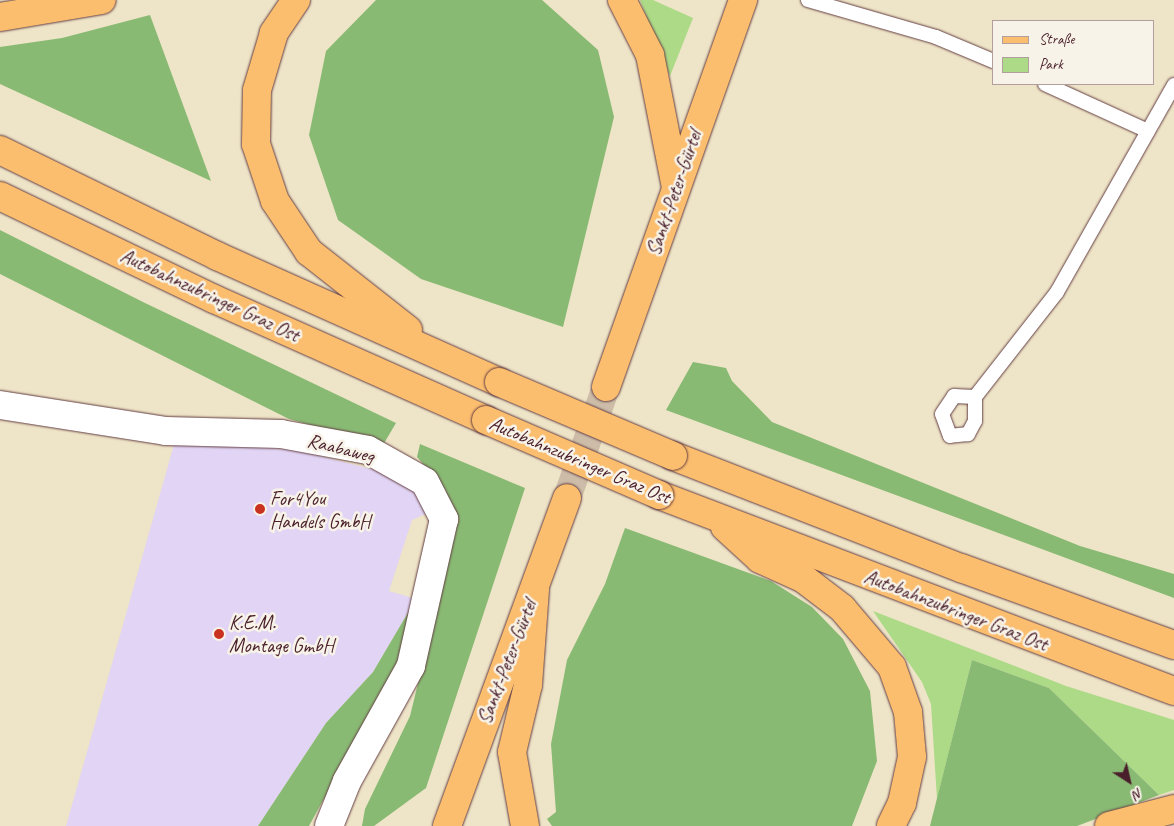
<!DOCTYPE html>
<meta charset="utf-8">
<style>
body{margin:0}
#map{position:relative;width:1174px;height:826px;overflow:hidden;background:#eee4c7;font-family:Caveat,sans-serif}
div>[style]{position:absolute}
.built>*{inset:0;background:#e1d4f4}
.green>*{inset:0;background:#acda87}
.forest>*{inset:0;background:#89ba74}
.primary-tunnel>*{height:28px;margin-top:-14px;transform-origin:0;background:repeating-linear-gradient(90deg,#cdbda8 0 28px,transparent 0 42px)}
.roads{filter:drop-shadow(0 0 1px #633d42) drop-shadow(0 0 1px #633d42)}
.lane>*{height:14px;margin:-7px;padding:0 7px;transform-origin:7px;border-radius:7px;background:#fff}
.street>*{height:28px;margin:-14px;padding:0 14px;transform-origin:14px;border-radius:14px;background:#fff}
.primary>*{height:28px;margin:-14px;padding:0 14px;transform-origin:14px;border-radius:14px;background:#fbbd6e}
.highway>*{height:28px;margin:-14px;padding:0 14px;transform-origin:14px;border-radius:14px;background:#fbbd6e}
.bridges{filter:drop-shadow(0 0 1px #633d42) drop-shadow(0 0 1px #633d42)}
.highway-bridge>*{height:28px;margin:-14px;padding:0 14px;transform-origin:14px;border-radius:14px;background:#fbbd6e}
.dots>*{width:14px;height:14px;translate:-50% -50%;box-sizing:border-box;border:2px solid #f7f3e8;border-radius:50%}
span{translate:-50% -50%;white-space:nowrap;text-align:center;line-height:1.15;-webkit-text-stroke:5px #f7f3e8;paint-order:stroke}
.street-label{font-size:20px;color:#4a1f2b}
.poi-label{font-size:20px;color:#4a1f2b}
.left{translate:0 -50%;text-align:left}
.legend{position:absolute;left:992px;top:20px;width:162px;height:65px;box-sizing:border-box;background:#f7f3e8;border:1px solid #b29e9c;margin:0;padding:6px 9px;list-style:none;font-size:15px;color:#4a1f2b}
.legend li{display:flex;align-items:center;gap:10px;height:25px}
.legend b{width:25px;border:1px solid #b29e9c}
.north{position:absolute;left:1104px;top:756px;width:50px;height:50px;-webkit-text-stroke:4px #f7f3e8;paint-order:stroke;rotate:145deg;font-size:14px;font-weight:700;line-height:20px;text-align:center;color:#4a1f2b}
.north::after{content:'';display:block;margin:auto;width:18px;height:22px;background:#4a1f2b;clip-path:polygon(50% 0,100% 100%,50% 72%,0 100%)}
</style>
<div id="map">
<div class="built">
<i style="clip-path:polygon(175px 441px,297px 450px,394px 475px,423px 496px,432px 511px,412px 520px,389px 591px,416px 599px,373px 672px,326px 723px,258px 826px,66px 826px)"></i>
</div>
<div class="green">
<i style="clip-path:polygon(640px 0,653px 0,693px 18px,670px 76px)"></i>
<i style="clip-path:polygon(873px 611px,1066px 686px,1174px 720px,1174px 790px,1159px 795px,1049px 688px,972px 660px,937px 799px,931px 704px,922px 682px)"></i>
</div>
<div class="forest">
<i style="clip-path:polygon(376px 0,542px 0,598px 50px,614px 117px,563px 327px,421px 279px,338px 220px,309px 135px,326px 51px)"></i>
<i style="clip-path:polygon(150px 15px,211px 181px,0 84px,0 47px,62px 38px)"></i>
<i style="clip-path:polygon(0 230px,145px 303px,396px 423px,383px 445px,289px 419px,0 274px)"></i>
<i style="clip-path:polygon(693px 362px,726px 368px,732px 381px,772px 422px,1080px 546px,1174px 574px,1174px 598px,666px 410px)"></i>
<i style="clip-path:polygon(420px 444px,525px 488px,426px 788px,374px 826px,362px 826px,365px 809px,410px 716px,457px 524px,445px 489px,417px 457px)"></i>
<i style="clip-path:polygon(625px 528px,771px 581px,812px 607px,843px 639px,870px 691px,877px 761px,852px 826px,552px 826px,547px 819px,556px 812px,551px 744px,567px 660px,605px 584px)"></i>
<i style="clip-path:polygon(416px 599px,406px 675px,342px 766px,309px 826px,258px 826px,326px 723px,373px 672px)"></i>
<i style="clip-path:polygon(972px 660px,1049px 688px,1159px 795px,1077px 826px,930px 826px)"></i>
</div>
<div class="primary-tunnel">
<i style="left:567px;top:498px;width:118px;rotate:-70.6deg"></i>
</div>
<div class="roads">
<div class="lane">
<i style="left:808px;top:0;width:133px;rotate:16.1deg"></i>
<i style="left:936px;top:37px;width:62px;rotate:22.8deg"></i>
<i style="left:1045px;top:84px;width:113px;rotate:24.5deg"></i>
<i style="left:954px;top:396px;width:21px;rotate:3deg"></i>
<i style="left:975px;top:397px;width:24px;rotate:90deg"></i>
<i style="left:975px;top:421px;width:15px;rotate:118deg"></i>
<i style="left:968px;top:434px;width:18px;rotate:174deg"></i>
<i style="left:950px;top:436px;width:23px;rotate:-110deg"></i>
<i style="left:942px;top:414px;width:22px;rotate:-56deg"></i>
<i style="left:975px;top:397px;width:133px;rotate:-52deg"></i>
<i style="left:1057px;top:292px;width:238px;rotate:-60.5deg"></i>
</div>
<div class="street">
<i style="left:0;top:405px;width:168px;rotate:8.9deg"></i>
<i style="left:166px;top:431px;width:115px;rotate:1.5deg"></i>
<i style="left:281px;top:434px;width:88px;rotate:10.4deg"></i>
<i style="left:368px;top:450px;width:65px;rotate:29.3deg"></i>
<i style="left:425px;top:482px;width:42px;rotate:62.8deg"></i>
<i style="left:444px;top:519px;width:151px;rotate:102.7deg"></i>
<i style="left:411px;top:666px;width:132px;rotate:119.1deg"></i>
<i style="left:347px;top:781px;width:48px;rotate:111.8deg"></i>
</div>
<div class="primary">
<i style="left:606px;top:387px;width:411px;rotate:-70.5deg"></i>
<i style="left:447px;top:826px;width:349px;rotate:-69.9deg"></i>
</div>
<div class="highway">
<i style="left:296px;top:0;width:40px;rotate:124deg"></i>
<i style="left:274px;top:33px;width:59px;rotate:106.6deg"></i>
<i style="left:257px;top:90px;width:54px;rotate:91.1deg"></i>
<i style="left:256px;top:144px;width:60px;rotate:71.6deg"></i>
<i style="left:275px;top:201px;width:61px;rotate:56.3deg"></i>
<i style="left:309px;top:252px;width:126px;rotate:38.2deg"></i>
<i style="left:622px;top:0;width:62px;rotate:63deg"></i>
<i style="left:650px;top:55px;width:135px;rotate:78.9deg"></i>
<i style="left:0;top:17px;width:103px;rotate:-9.5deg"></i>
<i style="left:0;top:150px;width:242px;rotate:26deg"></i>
<i style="left:217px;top:256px;width:309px;rotate:24.1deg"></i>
<i style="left:0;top:196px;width:237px;rotate:25.7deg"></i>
<i style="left:214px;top:299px;width:298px;rotate:24deg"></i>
<i style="left:673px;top:456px;width:309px;rotate:21.3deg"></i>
<i style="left:961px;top:568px;width:226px;rotate:19.9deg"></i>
<i style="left:659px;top:495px;width:551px;rotate:20.84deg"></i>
<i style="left:725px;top:527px;width:47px;rotate:42.4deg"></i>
<i style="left:760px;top:559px;width:48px;rotate:24.4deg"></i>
<i style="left:804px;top:579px;width:48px;rotate:37.3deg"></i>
<i style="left:842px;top:608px;width:77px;rotate:49.7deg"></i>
<i style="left:892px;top:667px;width:48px;rotate:70.4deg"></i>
<i style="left:908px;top:712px;width:45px;rotate:84.9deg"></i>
<i style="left:912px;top:757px;width:47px;rotate:102.3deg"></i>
<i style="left:902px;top:803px;width:25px;rotate:116deg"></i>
<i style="left:525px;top:826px;width:75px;rotate:-100deg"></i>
<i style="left:512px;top:752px;width:69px;rotate:-76.6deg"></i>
<i style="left:528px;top:685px;width:96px;rotate:-85.8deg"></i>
<i style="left:1109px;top:826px;width:67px;rotate:-14.7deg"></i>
</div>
</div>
<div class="bridges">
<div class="highway-bridge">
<i style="left:499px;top:382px;width:189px;rotate:23deg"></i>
<i style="left:486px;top:420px;width:189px;rotate:23.4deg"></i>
</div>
</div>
<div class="dots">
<i style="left:260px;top:509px;background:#c8321e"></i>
<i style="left:219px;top:634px;background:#c8321e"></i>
</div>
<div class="street-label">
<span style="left:674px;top:193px;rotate:-71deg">Sankt-Peter-Gürtel</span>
<span style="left:210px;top:295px;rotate:25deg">Autobahnzubringer Graz Ost</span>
<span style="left:341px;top:448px;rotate:14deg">Raabaweg</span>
<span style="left:580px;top:460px;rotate:23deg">Autobahnzubringer Graz Ost</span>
<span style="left:956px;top:610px;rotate:21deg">Autobahnzubringer Graz Ost</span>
<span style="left:507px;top:662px;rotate:-69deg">Sankt-Peter-Gürtel</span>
</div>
<div class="poi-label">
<span class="left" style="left:270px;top:510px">For4You<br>Handels GmbH</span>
<span class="left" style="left:229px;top:634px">K.E.M.<br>Montage GmbH</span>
</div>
<ul class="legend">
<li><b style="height:6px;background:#fbbd6e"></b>Straße</li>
<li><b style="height:14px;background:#acda87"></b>Park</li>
</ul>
<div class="north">N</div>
</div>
